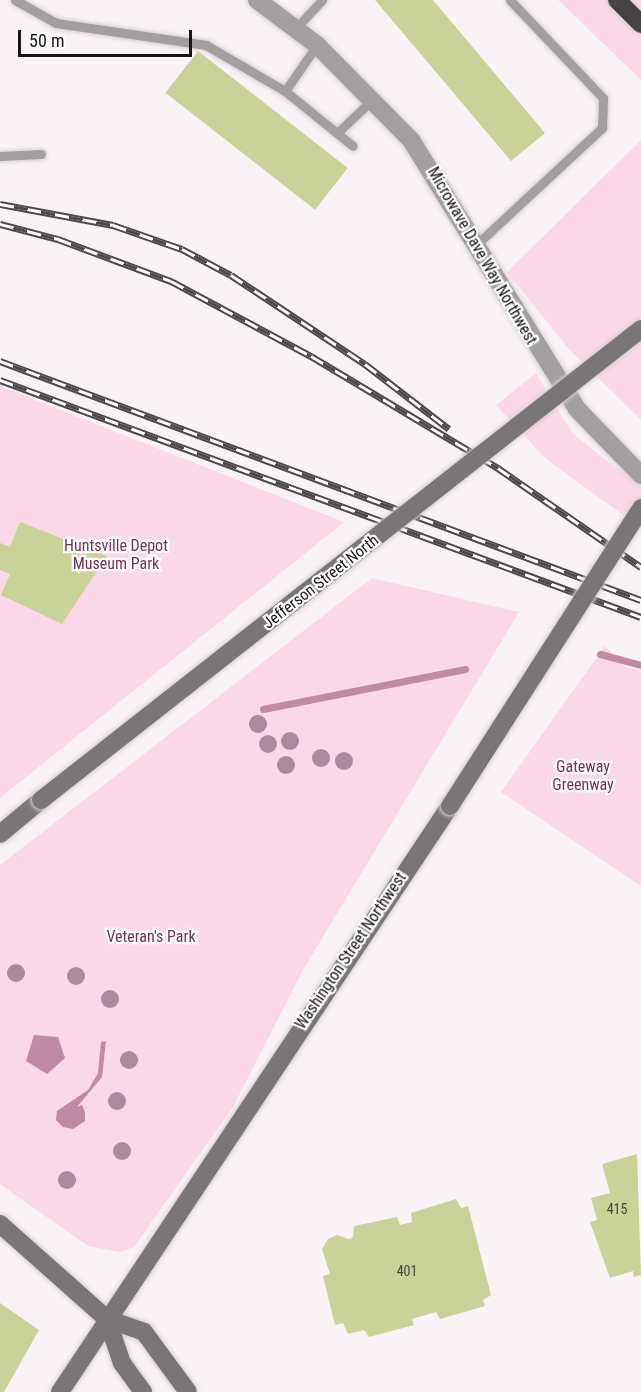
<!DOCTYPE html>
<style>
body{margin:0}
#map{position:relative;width:641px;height:1392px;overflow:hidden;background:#faf3f6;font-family:"Roboto Condensed",sans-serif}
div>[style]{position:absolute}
.green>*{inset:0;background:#fad8e7}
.water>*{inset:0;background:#c18aa4}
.stream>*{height:7px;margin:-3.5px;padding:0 3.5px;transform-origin:3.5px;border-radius:3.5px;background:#c18aa4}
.building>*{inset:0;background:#c9d299;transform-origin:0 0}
.roads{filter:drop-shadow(0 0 2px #d6cfd2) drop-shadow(0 0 2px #d6cfd2)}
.lane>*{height:9px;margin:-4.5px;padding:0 4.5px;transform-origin:4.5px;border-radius:4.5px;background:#a29fa0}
.street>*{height:18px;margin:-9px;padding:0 9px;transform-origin:9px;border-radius:9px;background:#a29fa0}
.secondary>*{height:18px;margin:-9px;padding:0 9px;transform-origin:9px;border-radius:9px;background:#7a7678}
.highway>*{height:18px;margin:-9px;padding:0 9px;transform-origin:9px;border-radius:9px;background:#474244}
.rail>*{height:7px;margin-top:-3.5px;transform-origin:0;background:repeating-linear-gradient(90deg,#fff 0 14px,#4c494a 0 28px);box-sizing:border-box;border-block:2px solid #4c494a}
.bridges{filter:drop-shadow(0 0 2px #d6cfd2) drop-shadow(0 0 2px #d6cfd2)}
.secondary-bridge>*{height:18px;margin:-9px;padding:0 9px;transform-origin:9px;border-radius:9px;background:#7a7678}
.trees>*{width:18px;height:18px;margin:-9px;border-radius:50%;background:#b0889d}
span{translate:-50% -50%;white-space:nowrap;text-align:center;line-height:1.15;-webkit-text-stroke:4.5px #fff;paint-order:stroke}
.number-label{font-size:14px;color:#444436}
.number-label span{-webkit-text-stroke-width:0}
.street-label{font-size:16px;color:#171515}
.park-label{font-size:16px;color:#743054}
.scale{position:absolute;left:18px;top:30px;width:174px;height:27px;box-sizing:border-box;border:3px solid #171515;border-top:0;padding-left:8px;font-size:18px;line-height:21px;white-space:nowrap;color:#171515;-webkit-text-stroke:4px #fff;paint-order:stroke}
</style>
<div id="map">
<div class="green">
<i style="clip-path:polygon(558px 0,641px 0,641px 80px)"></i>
<i style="clip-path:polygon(641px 140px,641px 420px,568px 348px,507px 272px)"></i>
<i style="clip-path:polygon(536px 373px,573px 434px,641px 487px,641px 528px,546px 459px,496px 405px)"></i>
<i style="clip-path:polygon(0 386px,344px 522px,0 798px)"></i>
<i style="clip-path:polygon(372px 578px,519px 612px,303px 970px,233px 1107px,134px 1247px,120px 1252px,88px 1246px,0 1184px,0 865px)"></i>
<i style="clip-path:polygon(605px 646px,623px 666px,641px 671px,641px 886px,501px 792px)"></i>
</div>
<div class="water">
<i style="clip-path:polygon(34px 1035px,58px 1037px,65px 1058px,47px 1074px,26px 1061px)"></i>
<i style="clip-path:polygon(106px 1041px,102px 1077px,77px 1107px,82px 1105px,85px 1112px,85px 1121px,73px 1129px,63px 1127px,56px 1120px,57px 1111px,88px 1090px,98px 1073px,101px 1042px)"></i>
</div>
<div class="stream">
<i style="left:600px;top:654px;width:42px;rotate:15deg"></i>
<i style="left:263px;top:709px;width:206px;rotate:-11.2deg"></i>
</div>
<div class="building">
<i style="clip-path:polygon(375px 0,433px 0,545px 133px,511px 161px)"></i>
<i style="left:198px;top:51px;width:190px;height:53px;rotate:38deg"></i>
<i style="clip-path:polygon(20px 522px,107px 556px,62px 624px,1px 595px,10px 574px,0 570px,0 543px,10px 547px)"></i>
<i style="clip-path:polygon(637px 1154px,641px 1275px,634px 1277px,633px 1271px,610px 1278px,590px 1222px,597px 1220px,591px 1198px,610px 1193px,602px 1164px)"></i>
<i style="clip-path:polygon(456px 1199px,461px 1208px,468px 1206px,491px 1295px,483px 1300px,485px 1306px,440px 1319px,436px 1312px,412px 1319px,414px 1325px,369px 1337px,364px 1330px,348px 1334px,343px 1323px,335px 1325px,323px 1276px,330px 1274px,322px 1249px,328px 1239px,337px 1235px,349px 1239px,353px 1237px,354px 1226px,397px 1217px,400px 1225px,412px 1222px,411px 1213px)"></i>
<i style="clip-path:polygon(0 1303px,39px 1330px,4px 1392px,0 1392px)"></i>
</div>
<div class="roads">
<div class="lane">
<i style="left:15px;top:0;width:47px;rotate:29.3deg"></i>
<i style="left:56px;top:23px;width:152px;rotate:8.3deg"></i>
<i style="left:206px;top:45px;width:91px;rotate:30.2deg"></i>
<i style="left:295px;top:29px;width:40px;rotate:-47deg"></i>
<i style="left:317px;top:45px;width:56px;rotate:124.8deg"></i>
<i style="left:285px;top:91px;width:87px;rotate:39deg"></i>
<i style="left:337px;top:133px;width:50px;rotate:-43.4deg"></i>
<i style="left:0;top:156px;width:41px;rotate:-2.8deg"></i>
<i style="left:477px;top:244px;width:171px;rotate:-42.9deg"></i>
<i style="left:602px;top:128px;width:30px;rotate:-88deg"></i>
<i style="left:603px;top:98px;width:135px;rotate:-133.5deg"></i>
</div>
<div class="street">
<i style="left:257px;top:0;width:75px;rotate:36.9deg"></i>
<i style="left:317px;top:45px;width:134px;rotate:45.3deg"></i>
<i style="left:411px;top:140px;width:316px;rotate:58.3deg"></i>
<i style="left:577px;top:409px;width:92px;rotate:45.9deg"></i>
</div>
<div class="secondary">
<i style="left:0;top:834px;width:53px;rotate:-39.7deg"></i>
<i style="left:0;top:1224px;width:143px;rotate:41.6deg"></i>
<i style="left:107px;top:1319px;width:39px;rotate:19deg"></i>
<i style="left:144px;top:1332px;width:74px;rotate:53.7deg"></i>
<i style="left:107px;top:1319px;width:46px;rotate:71.2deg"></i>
<i style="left:122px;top:1363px;width:36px;rotate:54deg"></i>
<i style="left:60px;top:1392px;width:704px;rotate:-56.36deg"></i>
</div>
<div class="highway">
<i style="left:617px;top:0;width:34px;rotate:45deg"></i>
</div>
</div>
<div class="rail">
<i style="left:0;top:204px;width:115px;rotate:10.5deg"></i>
<i style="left:113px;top:225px;width:73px;rotate:19.2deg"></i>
<i style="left:182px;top:249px;width:55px;rotate:28deg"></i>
<i style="left:231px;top:275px;width:161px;rotate:33.6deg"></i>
<i style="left:365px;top:364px;width:106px;rotate:37.7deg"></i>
<i style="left:0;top:224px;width:60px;rotate:14.5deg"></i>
<i style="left:58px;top:239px;width:121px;rotate:20.4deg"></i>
<i style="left:171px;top:281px;width:159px;rotate:28.2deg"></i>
<i style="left:311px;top:356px;width:218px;rotate:30.9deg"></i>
<i style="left:498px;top:468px;width:174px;rotate:34.7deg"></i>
<i style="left:0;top:361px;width:684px;rotate:20.45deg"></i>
<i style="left:0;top:380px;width:683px;rotate:20.29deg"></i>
</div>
<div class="bridges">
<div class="secondary-bridge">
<i style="left:41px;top:800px;width:763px;rotate:-38.13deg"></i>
<i style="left:450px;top:806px;width:354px;rotate:-57.3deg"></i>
</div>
</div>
<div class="trees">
<i style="left:258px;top:724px"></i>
<i style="left:290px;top:741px"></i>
<i style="left:268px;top:744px"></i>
<i style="left:321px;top:758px"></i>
<i style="left:344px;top:761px"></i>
<i style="left:286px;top:765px"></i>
<i style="left:16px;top:973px"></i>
<i style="left:76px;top:976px"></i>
<i style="left:110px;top:999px"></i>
<i style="left:129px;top:1060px"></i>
<i style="left:117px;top:1101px"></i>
<i style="left:122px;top:1151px"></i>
<i style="left:67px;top:1180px"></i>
</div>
<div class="number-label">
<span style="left:617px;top:1209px">415</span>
<span style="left:407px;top:1271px">401</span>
</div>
<div class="street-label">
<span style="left:482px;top:256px;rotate:60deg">Microwave Dave Way Northwest</span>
<span style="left:321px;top:582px;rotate:-38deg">Jefferson Street North</span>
<span style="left:351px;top:951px;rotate:-56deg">Washington Street Northwest</span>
</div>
<div class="park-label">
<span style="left:116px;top:555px">Huntsville Depot<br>Museum Park</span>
<span style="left:583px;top:776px">Gateway<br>Greenway</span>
<span style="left:151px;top:937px">Veteran's Park</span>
</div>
<div class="scale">50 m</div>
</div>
